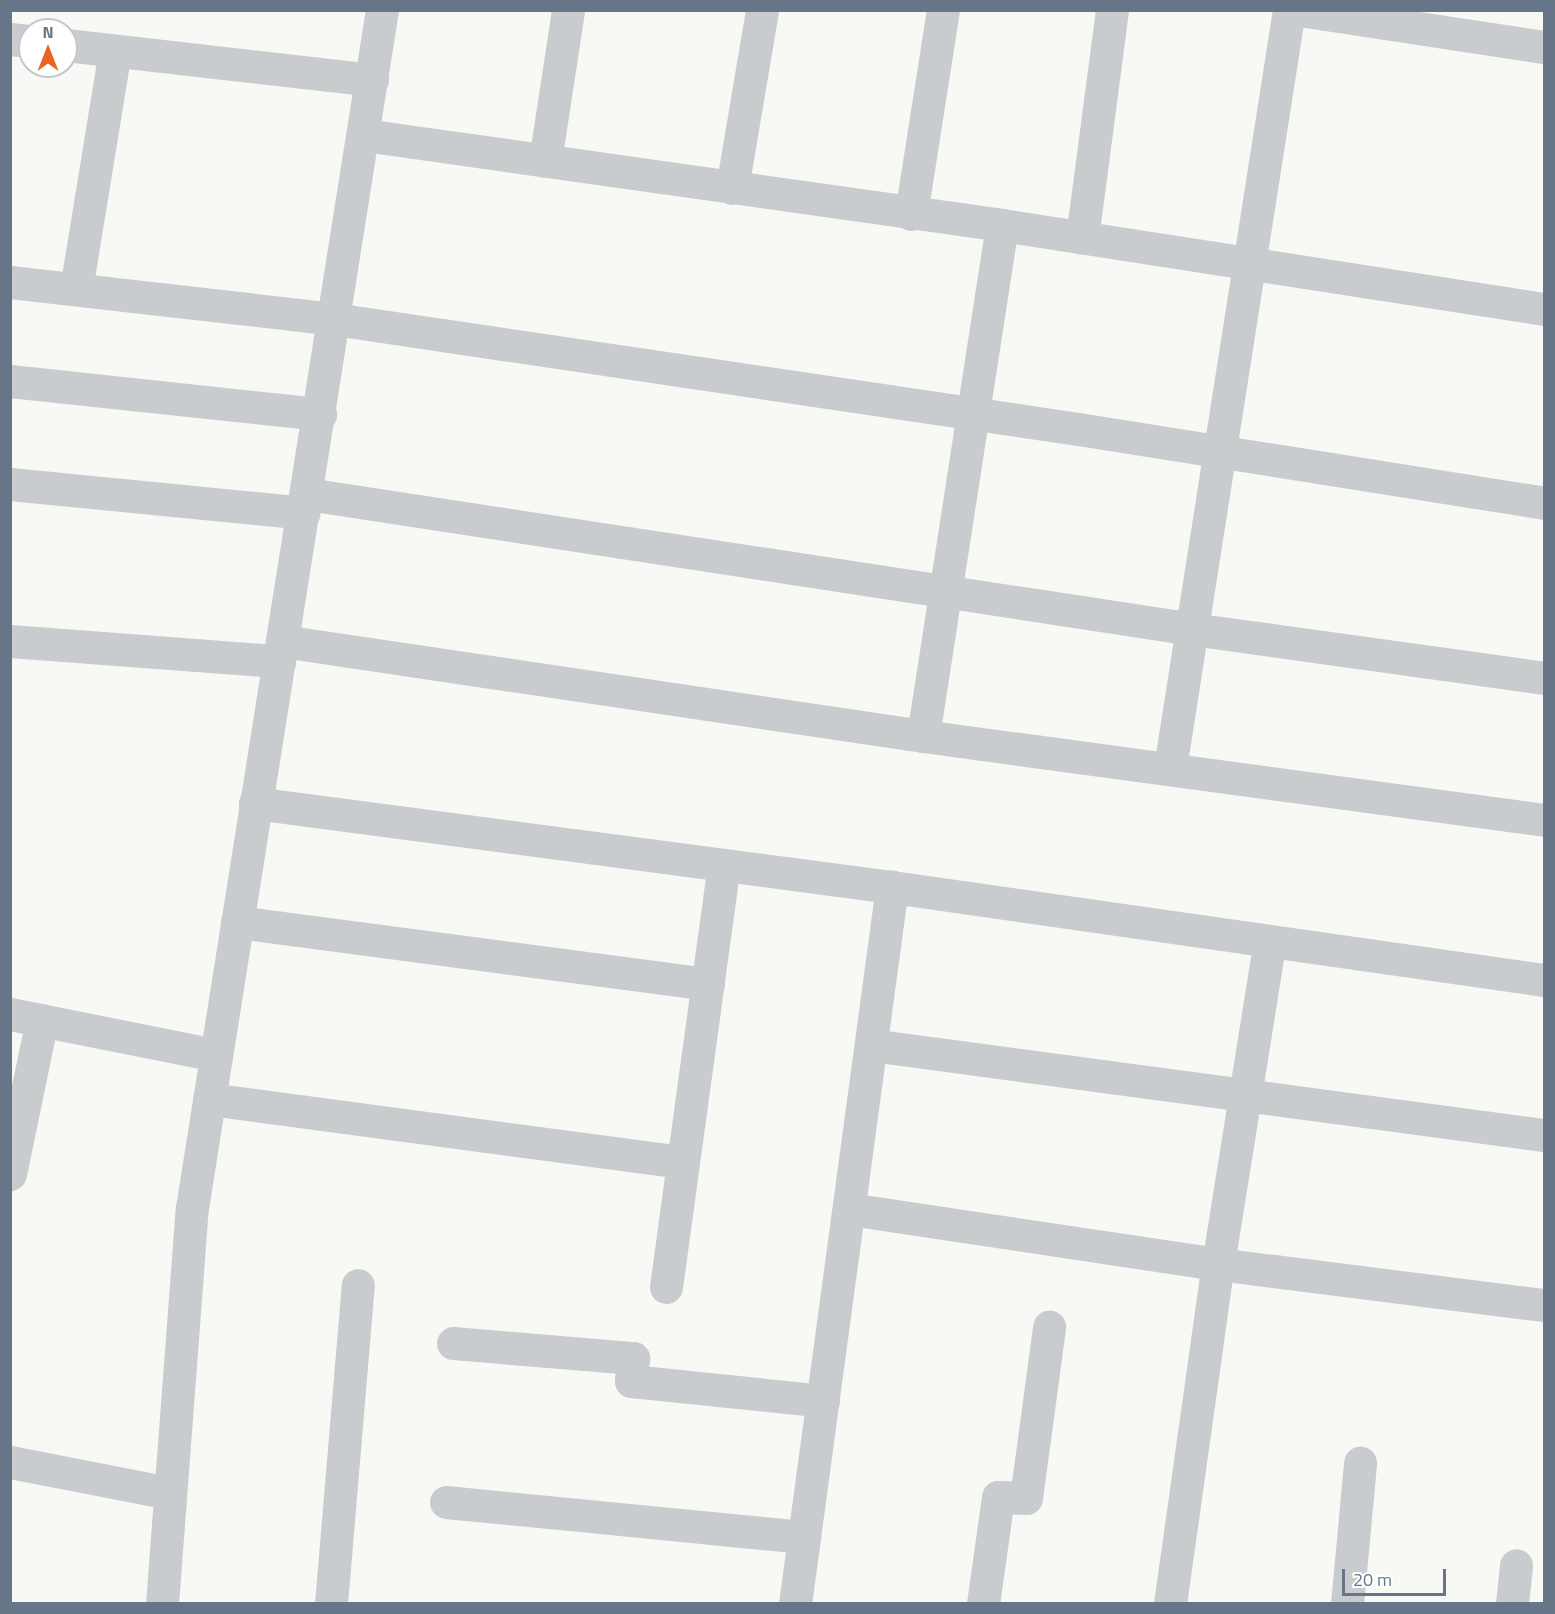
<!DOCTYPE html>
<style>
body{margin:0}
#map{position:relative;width:1555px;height:1614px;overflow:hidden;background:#f8f8f5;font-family:"Titillium Web",sans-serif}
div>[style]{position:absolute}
.minor>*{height:33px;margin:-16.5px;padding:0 16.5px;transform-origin:16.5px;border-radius:16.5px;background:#c8cccf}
span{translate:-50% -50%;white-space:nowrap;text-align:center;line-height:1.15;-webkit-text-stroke:6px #fff;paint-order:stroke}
.frame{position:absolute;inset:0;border:12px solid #667688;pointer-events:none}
.north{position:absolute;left:18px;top:18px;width:60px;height:60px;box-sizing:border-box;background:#fff;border:2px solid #c2c8cf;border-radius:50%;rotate:0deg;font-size:16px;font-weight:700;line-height:24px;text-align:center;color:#667688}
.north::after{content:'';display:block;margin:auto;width:21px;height:27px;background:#eb6423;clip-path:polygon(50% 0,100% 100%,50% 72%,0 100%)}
.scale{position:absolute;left:1342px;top:1569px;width:104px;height:27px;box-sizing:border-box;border:3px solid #667688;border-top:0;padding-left:8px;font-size:18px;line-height:21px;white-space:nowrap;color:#667688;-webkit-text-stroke:4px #fff;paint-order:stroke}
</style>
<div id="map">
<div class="minor">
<i style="left:1299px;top:10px;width:248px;rotate:8.6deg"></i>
<i style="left:10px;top:39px;width:20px;rotate:6deg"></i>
<i style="left:66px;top:45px;width:308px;rotate:6.5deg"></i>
<i style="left:364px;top:135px;width:644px;rotate:8.03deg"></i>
<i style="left:1002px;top:225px;width:548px;rotate:8.81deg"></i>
<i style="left:545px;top:161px;width:153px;rotate:-81.3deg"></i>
<i style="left:732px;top:188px;width:181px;rotate:-80.4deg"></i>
<i style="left:911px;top:214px;width:206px;rotate:-81.1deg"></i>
<i style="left:1082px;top:238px;width:230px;rotate:-82.5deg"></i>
<i style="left:10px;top:282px;width:326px;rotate:6.5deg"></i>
<i style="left:334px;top:319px;width:752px;rotate:8.41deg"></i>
<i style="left:1078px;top:429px;width:472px;rotate:9deg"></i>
<i style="left:76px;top:289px;width:241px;rotate:-80.7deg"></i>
<i style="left:10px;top:381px;width:312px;rotate:6.1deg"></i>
<i style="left:10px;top:484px;width:295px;rotate:5.6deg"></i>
<i style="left:307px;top:494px;width:895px;rotate:8.67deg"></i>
<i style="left:1192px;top:629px;width:355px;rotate:7.9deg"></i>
<i style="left:10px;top:641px;width:270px;rotate:4.3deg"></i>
<i style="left:282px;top:641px;width:648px;rotate:8.43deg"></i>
<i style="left:923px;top:736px;width:627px;rotate:7.7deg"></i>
<i style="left:923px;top:736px;width:517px;rotate:-81.21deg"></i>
<i style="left:1170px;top:768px;width:767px;rotate:-81.08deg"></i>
<i style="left:255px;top:803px;width:643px;rotate:7.51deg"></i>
<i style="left:892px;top:887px;width:659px;rotate:8.12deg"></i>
<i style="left:237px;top:922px;width:475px;rotate:7.5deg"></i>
<i style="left:10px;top:1014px;width:210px;rotate:11.3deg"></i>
<i style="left:871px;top:1045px;width:679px;rotate:7.62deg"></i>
<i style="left:209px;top:1099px;width:478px;rotate:7.6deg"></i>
<i style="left:10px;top:1174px;width:157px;rotate:-78.3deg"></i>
<i style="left:849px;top:1209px;width:373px;rotate:8.5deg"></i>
<i style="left:1218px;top:1264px;width:329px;rotate:7.2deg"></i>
<i style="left:666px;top:1287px;width:426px;rotate:-82.2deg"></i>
<i style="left:453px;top:1343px;width:181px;rotate:4.8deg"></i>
<i style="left:633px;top:1358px;width:23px;rotate:95deg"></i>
<i style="left:631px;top:1381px;width:193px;rotate:5.9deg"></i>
<i style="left:10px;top:1462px;width:163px;rotate:11deg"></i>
<i style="left:446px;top:1502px;width:360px;rotate:5.6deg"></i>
<i style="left:162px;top:1604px;width:397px;rotate:-85.7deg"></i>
<i style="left:192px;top:1208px;width:1213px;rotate:-80.99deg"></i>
<i style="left:331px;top:1604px;width:320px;rotate:-85.2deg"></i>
<i style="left:795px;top:1604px;width:724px;rotate:-82.3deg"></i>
<i style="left:983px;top:1604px;width:108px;rotate:-82deg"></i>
<i style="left:998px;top:1497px;width:28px;rotate:2deg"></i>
<i style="left:1026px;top:1498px;width:173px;rotate:-82.3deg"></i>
<i style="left:1170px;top:1604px;width:343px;rotate:-82deg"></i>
<i style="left:1218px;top:1264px;width:327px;rotate:-80.9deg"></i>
<i style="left:1347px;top:1604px;width:142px;rotate:-84.7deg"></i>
<i style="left:1512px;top:1604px;width:39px;rotate:-84deg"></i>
</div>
<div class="frame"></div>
<div class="north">N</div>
<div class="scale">20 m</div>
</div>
